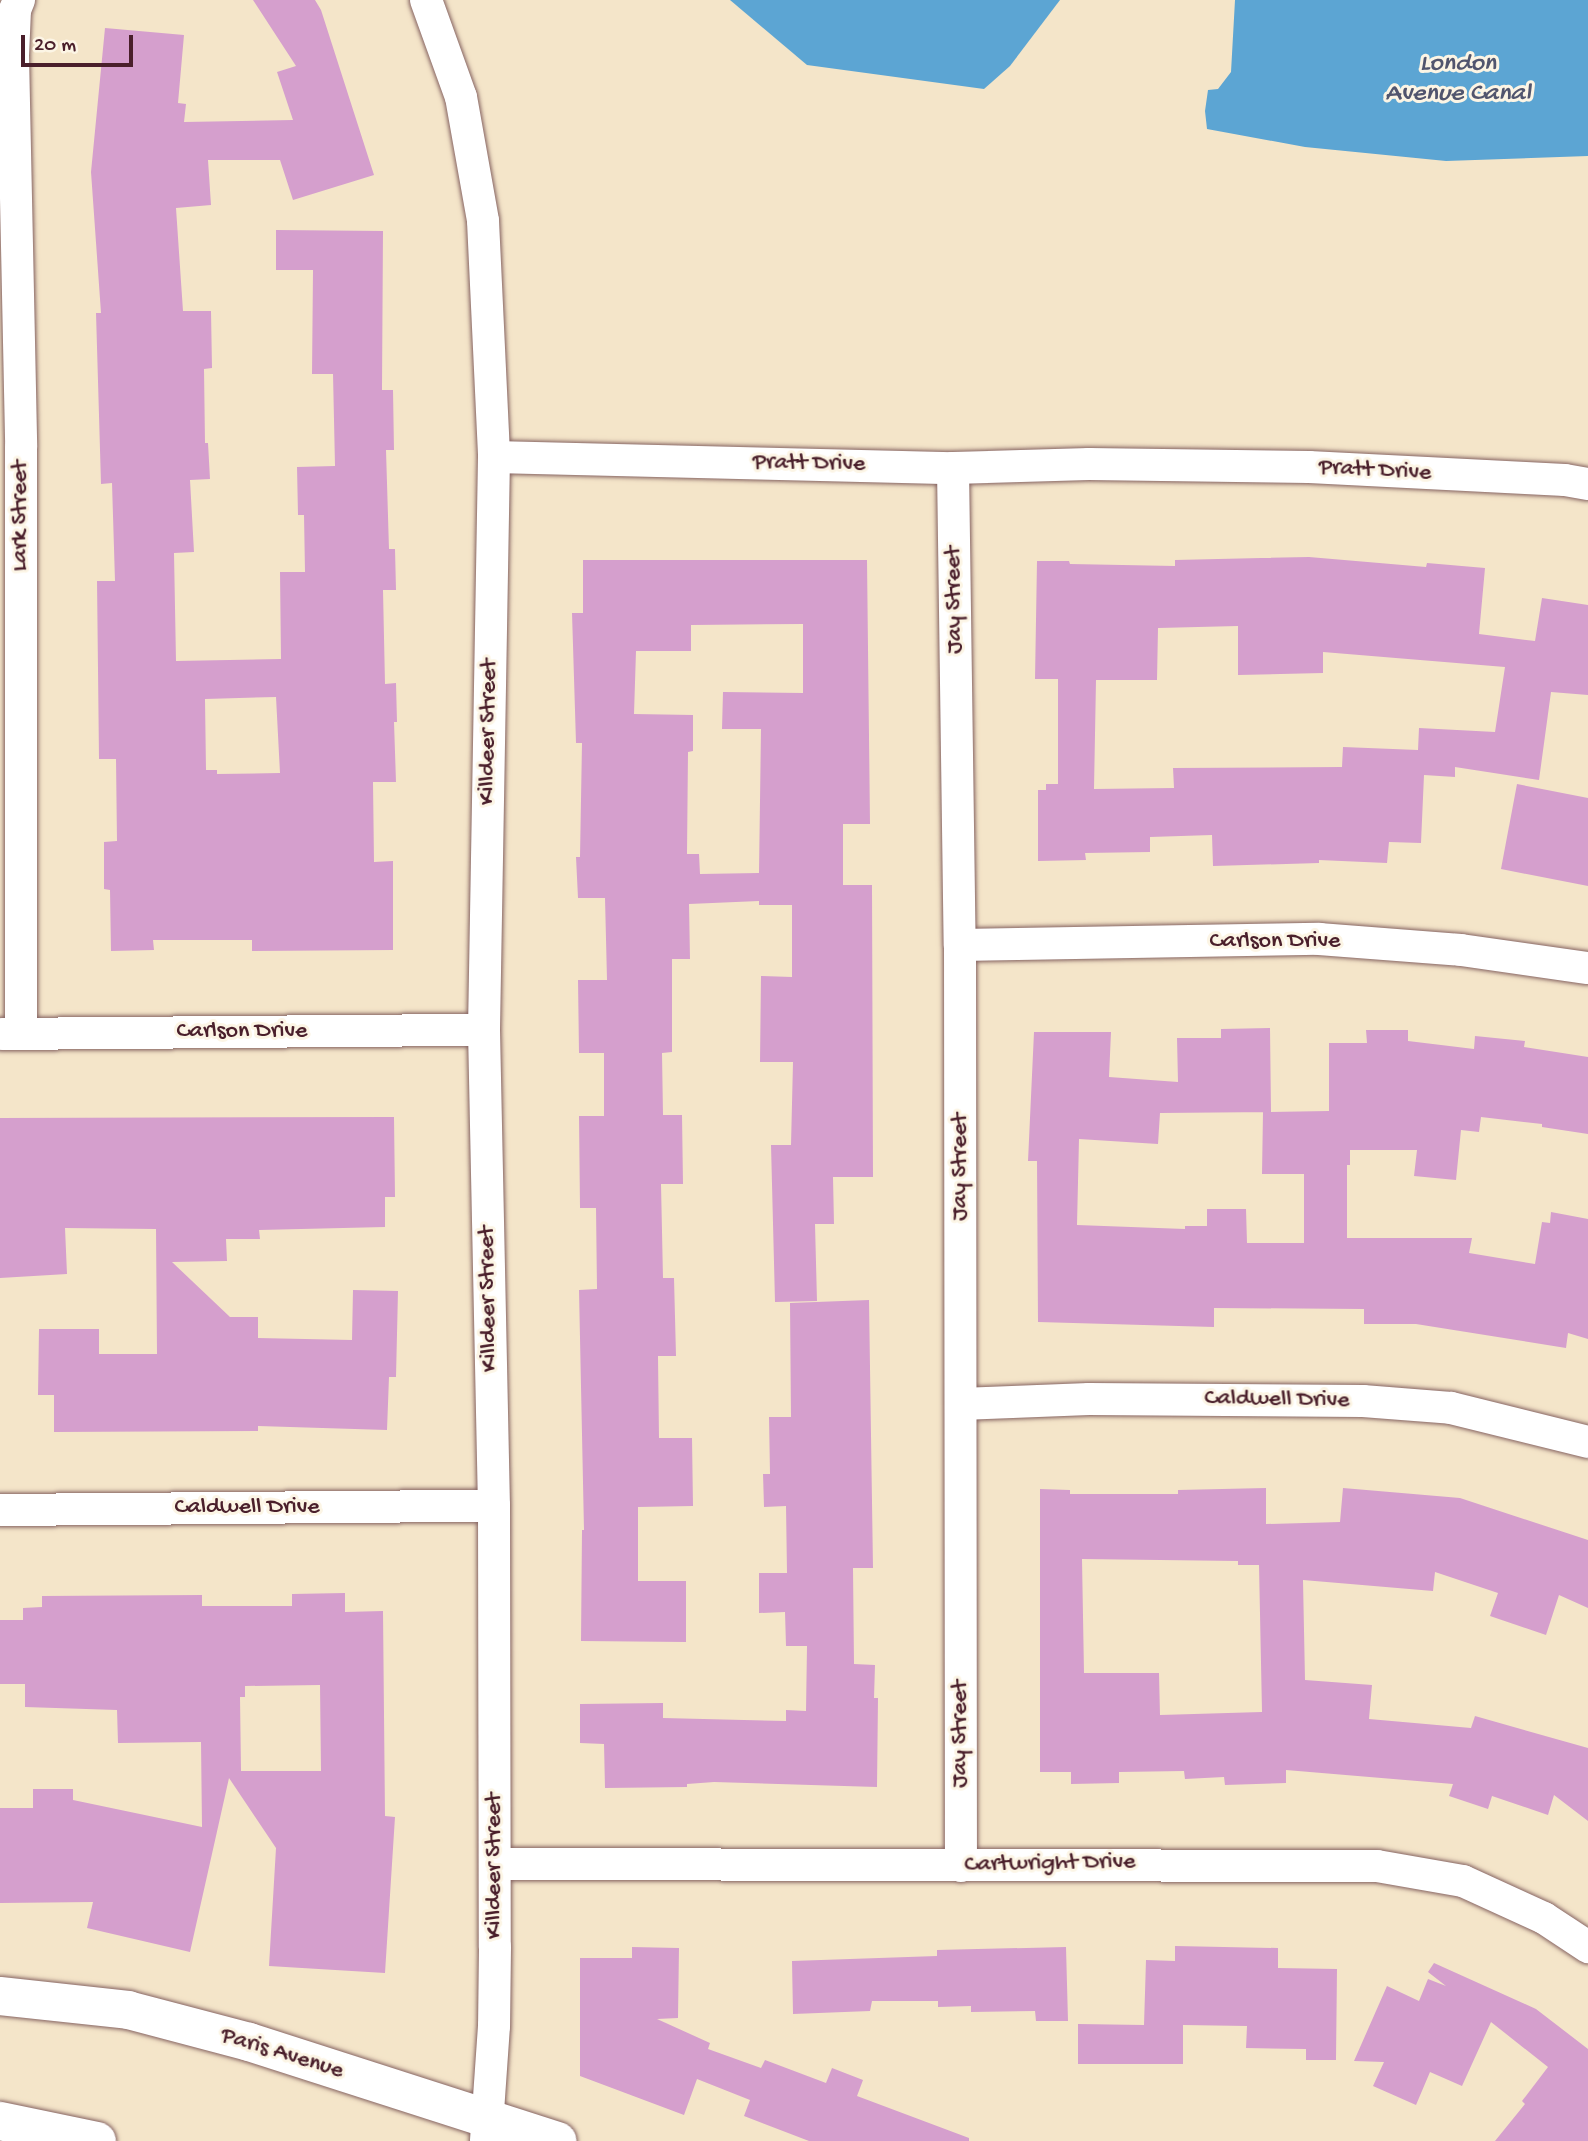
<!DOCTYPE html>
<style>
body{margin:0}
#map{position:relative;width:1588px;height:2141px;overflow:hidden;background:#f4e5c9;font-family:"Gochi Hand",sans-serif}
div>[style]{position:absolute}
.water>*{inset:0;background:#5ca5d3}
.building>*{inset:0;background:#d59fcd}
.roads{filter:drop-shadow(0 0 2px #866462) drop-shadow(0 0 2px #866462)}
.minor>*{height:32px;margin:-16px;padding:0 16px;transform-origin:16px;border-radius:16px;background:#fff}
.tertiary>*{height:38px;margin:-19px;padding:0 19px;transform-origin:19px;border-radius:19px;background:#fff}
span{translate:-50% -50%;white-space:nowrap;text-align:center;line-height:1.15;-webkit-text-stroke:6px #fcf5e5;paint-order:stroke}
.street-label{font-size:24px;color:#4a1f2b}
.water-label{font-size:26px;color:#51556e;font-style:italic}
.scale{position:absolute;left:21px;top:35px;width:112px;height:32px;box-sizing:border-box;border:4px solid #4a1f2b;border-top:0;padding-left:9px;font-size:21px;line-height:24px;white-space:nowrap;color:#4a1f2b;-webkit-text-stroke:5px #fcf5e5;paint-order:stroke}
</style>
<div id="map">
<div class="water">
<i style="clip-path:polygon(730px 0,1060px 0,1010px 66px,984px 89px,807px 65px)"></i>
<i style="clip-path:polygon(1235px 0,1588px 0,1588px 156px,1446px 161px,1305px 147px,1207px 129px,1205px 111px,1208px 90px,1218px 89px,1231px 72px)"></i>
</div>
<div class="building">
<i style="clip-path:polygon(evenodd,253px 0,315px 0,321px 10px,374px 175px,293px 200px,280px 160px,208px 160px,211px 205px,176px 208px,183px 311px,211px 311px,212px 368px,204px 369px,205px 443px,208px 443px,210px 479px,190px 480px,194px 552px,174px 553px,176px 661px,281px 659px,280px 572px,305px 572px,304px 515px,298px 515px,297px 467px,335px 466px,333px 374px,312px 374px,313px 270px,276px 270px,276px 230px,383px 231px,382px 390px,393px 390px,394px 450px,386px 450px,389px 549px,395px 549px,396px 590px,383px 590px,385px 684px,396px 683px,397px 722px,394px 722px,396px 782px,373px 782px,374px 862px,393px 861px,393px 950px,252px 951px,252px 940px,153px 940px,154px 950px,111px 951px,110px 890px,104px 889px,104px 842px,117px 841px,116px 759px,99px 759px,97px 581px,115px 581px,112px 483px,101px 484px,96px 313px,101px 313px,91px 172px,105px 28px,184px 35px,178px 103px,186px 104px,184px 122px,293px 120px,277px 72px,296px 66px,253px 0,276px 697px,280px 773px,217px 774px,217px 770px,206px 770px,205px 699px,276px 697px)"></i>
<i style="clip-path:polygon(evenodd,1309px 557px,1426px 567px,1427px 563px,1485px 568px,1479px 634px,1535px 641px,1542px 598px,1588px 605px,1588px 695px,1551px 692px,1539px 780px,1455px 767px,1455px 777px,1424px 775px,1421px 843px,1389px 842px,1387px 863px,1319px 860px,1319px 863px,1213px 866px,1212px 835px,1150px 837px,1150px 852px,1085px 853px,1086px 860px,1038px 861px,1038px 790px,1046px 790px,1046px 784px,1058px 784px,1058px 679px,1035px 679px,1037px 561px,1069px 561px,1070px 564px,1175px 566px,1175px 560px,1309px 557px,1238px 626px,1238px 675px,1323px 673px,1323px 652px,1505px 667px,1495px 732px,1419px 728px,1418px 750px,1343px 747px,1342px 767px,1173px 768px,1174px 788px,1094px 789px,1096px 680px,1157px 680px,1158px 628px,1238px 626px)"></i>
<i style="clip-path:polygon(evenodd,583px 560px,867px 560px,870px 824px,843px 824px,843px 885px,872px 885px,873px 1177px,833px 1177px,834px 1224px,815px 1224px,817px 1301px,775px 1302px,771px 1145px,791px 1145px,793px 1062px,760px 1062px,761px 976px,792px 977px,792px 905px,759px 905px,759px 901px,689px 904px,690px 959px,672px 959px,672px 1052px,662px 1053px,663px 1115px,682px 1115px,683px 1184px,661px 1184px,663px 1278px,674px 1278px,676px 1356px,658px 1356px,659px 1438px,692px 1438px,693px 1506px,638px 1507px,638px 1581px,686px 1581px,686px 1642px,581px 1641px,582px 1530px,584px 1530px,579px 1290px,597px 1289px,596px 1208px,580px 1208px,579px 1116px,604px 1116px,604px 1053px,579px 1053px,578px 980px,607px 980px,605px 898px,578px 898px,576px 857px,580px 857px,582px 743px,576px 743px,572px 613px,583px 613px,583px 560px,803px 624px,803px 693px,723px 692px,722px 729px,761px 729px,759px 873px,700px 874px,699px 854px,687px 854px,688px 752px,693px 751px,693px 715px,634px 714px,636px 651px,691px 651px,691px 625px,803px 624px)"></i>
<i style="clip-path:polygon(1517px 784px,1588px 798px,1588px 886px,1501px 869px)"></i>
<i style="clip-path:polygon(1270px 1028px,1271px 1112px,1160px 1113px,1158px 1144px,1079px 1139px,1077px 1225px,1185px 1229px,1185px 1226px,1207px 1226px,1207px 1209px,1246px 1209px,1247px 1243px,1304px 1243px,1304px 1174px,1262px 1174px,1263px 1112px,1329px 1111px,1329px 1043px,1367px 1043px,1366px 1030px,1408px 1030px,1408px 1041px,1474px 1049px,1475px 1036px,1525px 1041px,1524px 1047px,1588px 1057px,1588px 1134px,1542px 1127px,1542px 1124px,1481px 1117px,1479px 1132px,1461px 1130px,1456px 1180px,1414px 1176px,1417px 1150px,1350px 1150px,1350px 1165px,1347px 1165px,1347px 1238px,1472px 1238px,1469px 1253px,1535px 1264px,1542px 1222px,1550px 1223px,1551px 1212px,1588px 1219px,1588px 1339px,1568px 1333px,1566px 1348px,1416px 1324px,1364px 1324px,1364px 1309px,1214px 1308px,1214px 1327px,1038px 1322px,1037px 1161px,1028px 1161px,1034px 1032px,1111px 1032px,1109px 1077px,1178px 1082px,1177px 1038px,1221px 1038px,1221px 1029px)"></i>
<i style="clip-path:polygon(394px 1117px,395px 1197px,385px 1197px,385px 1227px,259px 1230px,260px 1239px,226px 1239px,227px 1261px,172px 1262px,230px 1317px,258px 1317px,258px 1338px,352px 1340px,353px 1290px,398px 1291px,396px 1377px,389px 1377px,387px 1430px,258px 1426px,258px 1431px,54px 1432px,54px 1395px,38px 1395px,39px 1329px,99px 1329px,99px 1354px,157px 1354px,156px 1229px,65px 1228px,67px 1274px,0 1278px,0 1118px)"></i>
<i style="clip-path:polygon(869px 1300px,873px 1568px,853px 1568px,854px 1664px,875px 1665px,874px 1698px,878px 1698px,877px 1787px,714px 1782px,687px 1784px,687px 1787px,605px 1788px,604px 1744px,580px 1743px,580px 1704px,663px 1703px,663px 1718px,786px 1721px,786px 1710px,806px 1711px,807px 1646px,786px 1646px,785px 1612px,759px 1613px,759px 1573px,787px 1573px,786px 1506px,764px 1507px,763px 1474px,770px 1474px,769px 1417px,791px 1417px,790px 1303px)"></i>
<i style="clip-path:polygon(evenodd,1266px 1488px,1266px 1524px,1340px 1522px,1343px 1488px,1460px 1498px,1588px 1540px,1588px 1608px,1559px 1595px,1546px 1635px,1490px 1616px,1498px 1593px,1435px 1572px,1433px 1591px,1303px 1580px,1305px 1680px,1372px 1685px,1369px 1719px,1471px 1728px,1475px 1716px,1588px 1748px,1588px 1821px,1554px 1795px,1548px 1815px,1492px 1796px,1488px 1809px,1449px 1796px,1453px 1784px,1286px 1770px,1286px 1783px,1225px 1785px,1224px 1777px,1185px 1779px,1184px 1771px,1119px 1772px,1119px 1783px,1071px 1784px,1071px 1772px,1040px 1772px,1040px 1489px,1070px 1490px,1070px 1494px,1178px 1494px,1178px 1490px,1266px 1488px,1082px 1559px,1238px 1561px,1238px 1565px,1259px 1565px,1262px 1712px,1160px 1715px,1159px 1673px,1084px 1673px,1082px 1559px)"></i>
<i style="clip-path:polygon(evenodd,345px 1593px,345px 1612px,383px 1611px,385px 1816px,395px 1817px,385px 1973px,269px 1966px,276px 1848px,229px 1778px,190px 1952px,87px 1928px,93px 1902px,0 1903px,0 1808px,33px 1808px,33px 1789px,73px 1789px,73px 1800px,202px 1827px,201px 1742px,118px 1743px,117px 1710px,25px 1707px,25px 1684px,0 1684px,0 1620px,23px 1620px,23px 1608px,42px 1607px,42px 1596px,202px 1595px,202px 1606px,292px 1606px,292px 1594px,345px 1593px,320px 1685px,321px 1771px,241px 1771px,240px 1697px,245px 1697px,245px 1686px,320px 1685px)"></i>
<i style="clip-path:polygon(1175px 1946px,1278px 1948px,1278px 1968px,1337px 1969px,1336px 2060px,1306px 2060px,1306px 2049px,1246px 2048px,1247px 2026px,1183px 2025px,1183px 2064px,1078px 2064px,1078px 2024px,1144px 2025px,1146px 1960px,1175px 1961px)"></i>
<i style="clip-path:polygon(632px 1947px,679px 1948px,678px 2018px,657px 2019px,710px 2043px,708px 2049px,761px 2068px,765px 2060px,826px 2083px,832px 2068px,863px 2080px,857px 2096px,969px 2138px,969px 2141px,809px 2141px,744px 2116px,750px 2100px,697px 2079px,684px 2115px,580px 2076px,580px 1958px,632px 1958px)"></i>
<i style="clip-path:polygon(1066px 1947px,1068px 2021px,1036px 2021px,1035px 2011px,971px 2012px,971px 2006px,938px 2007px,938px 2001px,872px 2001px,870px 2011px,793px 2014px,792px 1961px,937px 1956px,937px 1950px)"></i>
<i style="clip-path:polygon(1434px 1963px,1536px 2009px,1588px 2049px,1588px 2141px,1495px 2141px,1525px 2104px,1522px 2101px,1548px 2067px,1491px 2022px,1462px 2086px,1430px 2072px,1416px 2105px,1373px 2086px,1384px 2062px,1354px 2061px,1387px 1986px,1419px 2001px,1428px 1979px,1446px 1986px,1428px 1972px)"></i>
</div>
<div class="roads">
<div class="minor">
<i style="left:19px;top:0;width:11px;rotate:112deg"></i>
<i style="left:15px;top:10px;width:45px;rotate:92.5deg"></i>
<i style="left:13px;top:55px;width:392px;rotate:88.8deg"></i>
<i style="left:21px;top:447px;width:586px;rotate:90deg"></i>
<i style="left:426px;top:0;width:103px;rotate:70.2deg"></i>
<i style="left:461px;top:97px;width:126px;rotate:79.9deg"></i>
<i style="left:483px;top:221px;width:236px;rotate:87.3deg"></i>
<i style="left:494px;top:457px;width:573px;rotate:91deg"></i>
<i style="left:484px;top:1030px;width:476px;rotate:88.8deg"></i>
<i style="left:494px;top:1506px;width:441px;rotate:89.9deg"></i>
<i style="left:495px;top:1947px;width:79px;rotate:90.7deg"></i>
<i style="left:494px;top:2026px;width:115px;rotate:94deg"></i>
<i style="left:494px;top:457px;width:459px;rotate:1.4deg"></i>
<i style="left:953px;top:468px;width:136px;rotate:-1.7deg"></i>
<i style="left:1089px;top:464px;width:220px;rotate:0.8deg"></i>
<i style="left:1309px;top:467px;width:256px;rotate:2.9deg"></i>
<i style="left:1565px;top:480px;width:23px;rotate:10deg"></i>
<i style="left:953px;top:468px;width:477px;rotate:89.2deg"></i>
<i style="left:960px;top:945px;width:921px;rotate:89.94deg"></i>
<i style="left:960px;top:945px;width:359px;rotate:-1deg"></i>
<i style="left:1319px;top:939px;width:142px;rotate:4.4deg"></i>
<i style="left:1461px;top:950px;width:128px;rotate:8.1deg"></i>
<i style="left:2px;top:1034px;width:482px;rotate:-0.5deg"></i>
<i style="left:961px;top:1404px;width:128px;rotate:-2.2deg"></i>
<i style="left:1089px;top:1399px;width:274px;rotate:0.4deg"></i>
<i style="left:1363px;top:1401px;width:88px;rotate:4.5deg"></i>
<i style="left:1451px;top:1408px;width:141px;rotate:13.9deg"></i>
<i style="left:0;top:1510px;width:494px;rotate:-0.5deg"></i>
<i style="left:495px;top:1864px;width:882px;rotate:0.13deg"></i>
<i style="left:1377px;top:1866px;width:87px;rotate:9.9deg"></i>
<i style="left:1463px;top:1881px;width:89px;rotate:24.6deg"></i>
<i style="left:1544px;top:1918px;width:53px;rotate:33.4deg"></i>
</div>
<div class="tertiary">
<i style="left:0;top:1996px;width:129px;rotate:6.2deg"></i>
<i style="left:128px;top:2010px;width:125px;rotate:14.8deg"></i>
<i style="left:249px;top:2042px;width:324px;rotate:17.8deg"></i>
<i style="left:0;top:2121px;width:99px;rotate:11.7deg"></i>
</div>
</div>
<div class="street-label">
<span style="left:809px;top:464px;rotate:1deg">Pratt Drive</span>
<span style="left:1375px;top:471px;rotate:3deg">Pratt Drive</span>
<span style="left:21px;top:516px;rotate:-90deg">Lark Street</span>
<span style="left:955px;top:600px;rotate:-91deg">Jay Street</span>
<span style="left:489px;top:732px;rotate:-89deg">Killdeer Street</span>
<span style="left:1275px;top:942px">Carlson Drive</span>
<span style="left:242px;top:1032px">Carlson Drive</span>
<span style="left:961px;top:1167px;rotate:-90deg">Jay Street</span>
<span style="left:489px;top:1299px;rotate:-91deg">Killdeer Street</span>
<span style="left:1277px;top:1400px;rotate:1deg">Caldwell Drive</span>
<span style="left:247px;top:1508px">Caldwell Drive</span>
<span style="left:961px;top:1734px;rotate:-90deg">Jay Street</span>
<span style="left:1050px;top:1864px;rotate:-1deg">Cartwright Drive</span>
<span style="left:495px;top:1866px;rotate:-90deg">Killdeer Street</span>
<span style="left:282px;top:2054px;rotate:17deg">Paris Avenue</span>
</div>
<div class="water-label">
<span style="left:1458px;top:80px">London<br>Avenue Canal</span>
</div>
<div class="scale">20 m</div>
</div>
